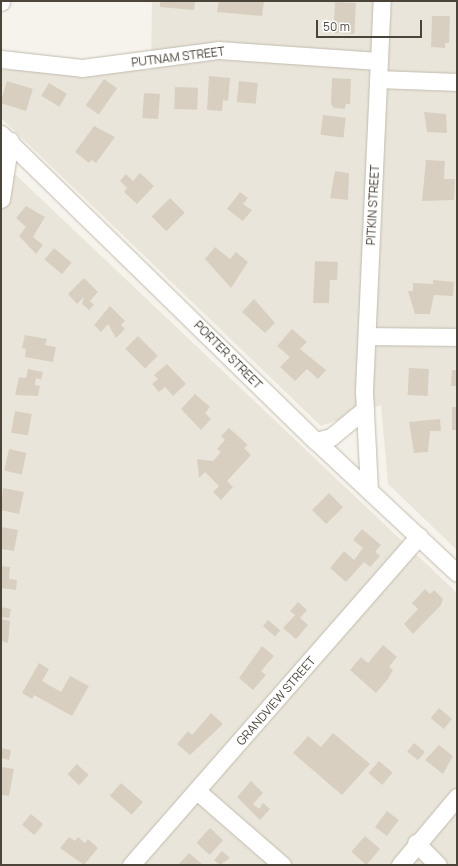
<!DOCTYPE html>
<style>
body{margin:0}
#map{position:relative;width:458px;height:866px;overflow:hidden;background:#f6f3ec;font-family:Manrope,sans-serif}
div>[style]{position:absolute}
.residential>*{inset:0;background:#eae5da}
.building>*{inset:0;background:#d8cfc1;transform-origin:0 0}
.roads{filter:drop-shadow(0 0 1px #c2bbae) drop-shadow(0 0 1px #c2bbae)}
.minor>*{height:17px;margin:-8.5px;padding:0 8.5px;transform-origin:8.5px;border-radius:8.5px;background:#fff}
span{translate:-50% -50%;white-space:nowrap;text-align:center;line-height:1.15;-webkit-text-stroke:3px #fff;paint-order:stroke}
.street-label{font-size:12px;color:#4b4439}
.frame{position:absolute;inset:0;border:2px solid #4b4439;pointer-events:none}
.scale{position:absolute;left:316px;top:20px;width:106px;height:18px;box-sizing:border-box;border:2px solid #4b4439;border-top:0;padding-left:5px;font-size:12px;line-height:14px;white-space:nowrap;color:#4b4439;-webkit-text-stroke:3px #fff;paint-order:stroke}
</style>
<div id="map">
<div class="residential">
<i style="clip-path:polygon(152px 1px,457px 1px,457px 550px,388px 484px,381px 405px,321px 426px,1px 118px,2px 70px,151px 70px)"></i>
<i style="clip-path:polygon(1px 161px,457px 593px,457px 865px,1px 865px)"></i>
</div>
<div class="building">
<i style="clip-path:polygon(160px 1px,195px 1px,194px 10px,160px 7px)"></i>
<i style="clip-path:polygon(219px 1px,264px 1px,262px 16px,217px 12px)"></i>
<i style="left:335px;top:2px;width:21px;height:31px;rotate:3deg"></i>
<i style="clip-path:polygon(432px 16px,450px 16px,449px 43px,445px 43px,445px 48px,431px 47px)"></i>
<i style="clip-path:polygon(209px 76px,230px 78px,228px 101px,223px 100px,222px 111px,207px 110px)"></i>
<i style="clip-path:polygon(332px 78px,351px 79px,350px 104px,346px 104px,345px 109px,334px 108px,331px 104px)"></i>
<i style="left:104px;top:79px;width:16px;height:32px;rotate:35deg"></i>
<i style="left:7px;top:81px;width:27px;height:23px;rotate:17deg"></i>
<i style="left:239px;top:81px;width:19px;height:21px;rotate:6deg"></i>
<i style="left:49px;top:83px;width:21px;height:15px;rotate:31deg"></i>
<i style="left:175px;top:87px;width:23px;height:22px;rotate:2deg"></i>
<i style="left:144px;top:93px;width:16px;height:25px;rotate:4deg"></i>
<i style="clip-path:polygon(424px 112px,446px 114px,447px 133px,427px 132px)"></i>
<i style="left:323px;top:115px;width:23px;height:20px;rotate:7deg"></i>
<i style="clip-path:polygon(94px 126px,115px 137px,96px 163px,92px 160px,89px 163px,75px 152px)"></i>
<i style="clip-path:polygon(426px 160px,445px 161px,444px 179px,455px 179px,454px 200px,422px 201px)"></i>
<i style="clip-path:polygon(335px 171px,349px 173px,348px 200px,330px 198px)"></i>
<i style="clip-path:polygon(140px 173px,154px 186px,137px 204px,124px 192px,127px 188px,120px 181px,126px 174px,133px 181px)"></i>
<i style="clip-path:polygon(240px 192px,248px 198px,243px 204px,252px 210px,243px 221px,227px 209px)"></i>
<i style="left:170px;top:198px;width:21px;height:26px;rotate:45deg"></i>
<i style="clip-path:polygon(26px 206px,45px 217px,33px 237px,43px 245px,36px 254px,19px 236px,26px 227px,16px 218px)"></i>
<i style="clip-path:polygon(215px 247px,230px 259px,236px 252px,248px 262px,231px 288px,205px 259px)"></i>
<i style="left:54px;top:248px;width:23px;height:15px;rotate:40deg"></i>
<i style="clip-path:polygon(315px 261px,338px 262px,337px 280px,330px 280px,329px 303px,313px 303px)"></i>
<i style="clip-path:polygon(84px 278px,98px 292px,90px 301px,94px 305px,89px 310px,82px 304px,84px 297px,77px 304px,68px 294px)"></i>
<i style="clip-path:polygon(433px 280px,454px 282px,453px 296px,434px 295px,430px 314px,415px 314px,408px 291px,413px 291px,413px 283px,433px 284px)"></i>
<i style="clip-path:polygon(254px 299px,275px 323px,265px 333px,242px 312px)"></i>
<i style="clip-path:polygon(110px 306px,125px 321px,121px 325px,125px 329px,116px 338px,108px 324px,101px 332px,94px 325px)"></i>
<i style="clip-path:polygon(292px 329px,307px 342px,300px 349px,326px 370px,318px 379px,307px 369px,295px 381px,280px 367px,290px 357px,277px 346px)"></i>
<i style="clip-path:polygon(25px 335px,47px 339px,45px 345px,56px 347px,53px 362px,25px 357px,26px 349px,22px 348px)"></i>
<i style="left:138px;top:336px;width:28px;height:18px;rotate:45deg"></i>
<i style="clip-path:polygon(167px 364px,186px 384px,173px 396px,165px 387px,159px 392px,152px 384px,158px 379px,154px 375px)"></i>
<i style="left:409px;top:368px;width:20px;height:27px;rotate:3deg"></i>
<i style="clip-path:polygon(28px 369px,43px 372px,41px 380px,36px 378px,35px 385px,40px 386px,38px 396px,15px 395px,19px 377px,26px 378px)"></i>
<i style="clip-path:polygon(452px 370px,457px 370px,457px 386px,451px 386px)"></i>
<i style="clip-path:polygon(195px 394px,210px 407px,205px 413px,211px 419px,201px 430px,181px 409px)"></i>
<i style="left:452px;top:407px;width:5px;height:23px"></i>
<i style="left:15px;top:411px;width:17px;height:22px;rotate:10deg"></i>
<i style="clip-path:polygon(440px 419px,441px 431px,430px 431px,428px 452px,414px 453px,409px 422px)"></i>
<i style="clip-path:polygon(229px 428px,248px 445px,244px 448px,251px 455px,227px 481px,233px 487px,221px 500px,213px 492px,219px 486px,205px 472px,199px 478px,197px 459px,213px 461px,221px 452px,217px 449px,225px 440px,221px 436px)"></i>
<i style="left:9px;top:449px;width:18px;height:22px;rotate:13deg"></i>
<i style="clip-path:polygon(3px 488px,24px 492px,19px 514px,1px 510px)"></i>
<i style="left:329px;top:493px;width:20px;height:24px;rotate:45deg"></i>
<i style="clip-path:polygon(1px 527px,18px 530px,14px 551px,1px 549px)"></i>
<i style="clip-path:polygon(362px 529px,381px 545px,375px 552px,380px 556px,370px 567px,364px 562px,346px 582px,330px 568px,344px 551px,354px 560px,363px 548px,353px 540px)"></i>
<i style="clip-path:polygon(1px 566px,10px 567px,9px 579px,17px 580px,16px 590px,1px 588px)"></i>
<i style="clip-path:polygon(425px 589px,430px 594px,434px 590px,443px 599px,441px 605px,413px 634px,404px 624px,418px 609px,412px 603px)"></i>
<i style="clip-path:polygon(298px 602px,307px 610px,300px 618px,308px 625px,296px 639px,283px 628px,295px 615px,290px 611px)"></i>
<i style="clip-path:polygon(1px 607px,11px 609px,9px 618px,1px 617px)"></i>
<i style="clip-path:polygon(1px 619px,10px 621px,8px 643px,1px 641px)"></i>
<i style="left:268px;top:620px;width:16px;height:8px;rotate:40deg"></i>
<i style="clip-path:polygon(383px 645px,397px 657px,389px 667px,393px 670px,388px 679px,376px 693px,350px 670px,361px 657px,368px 663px)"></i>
<i style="clip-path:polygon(262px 646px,274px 656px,261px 671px,266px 675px,253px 690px,239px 678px)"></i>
<i style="clip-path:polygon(39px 663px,49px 669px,42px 681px,61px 692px,70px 676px,89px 686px,72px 716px,34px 695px,32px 699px,22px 693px)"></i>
<i style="left:439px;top:708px;width:17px;height:13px;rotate:40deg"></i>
<i style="clip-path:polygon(211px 713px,223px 724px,190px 755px,177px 744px,188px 731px,192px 735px)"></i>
<i style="clip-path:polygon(333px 733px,370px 764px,342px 795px,293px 753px,308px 736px,321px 747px)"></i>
<i style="left:414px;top:743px;width:14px;height:11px;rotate:39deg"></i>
<i style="clip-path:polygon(439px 745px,453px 756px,443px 774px,425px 760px)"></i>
<i style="clip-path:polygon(1px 748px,11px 750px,9px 760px,1px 758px)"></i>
<i style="left:379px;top:761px;width:18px;height:16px;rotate:41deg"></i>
<i style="left:77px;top:764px;width:16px;height:14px;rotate:43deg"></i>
<i style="clip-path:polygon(2px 767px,14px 769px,9px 796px,1px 795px)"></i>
<i style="clip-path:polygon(251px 781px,263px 793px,253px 804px,259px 809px,263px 803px,270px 809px,260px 820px,237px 797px)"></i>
<i style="left:121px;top:783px;width:29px;height:17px;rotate:41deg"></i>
<i style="left:387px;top:811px;width:15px;height:20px;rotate:37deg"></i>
<i style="left:31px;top:814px;width:16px;height:14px;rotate:40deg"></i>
<i style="left:210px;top:828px;width:18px;height:20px;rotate:43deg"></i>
<i style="left:365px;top:836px;width:20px;height:21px;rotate:41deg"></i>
<i style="clip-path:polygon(69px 837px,75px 841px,78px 837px,85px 843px,88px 839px,98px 848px,84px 865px,60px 848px)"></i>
<i style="clip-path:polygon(222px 851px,230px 858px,220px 865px,214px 860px)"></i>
<i style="clip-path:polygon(189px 853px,203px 865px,178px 865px)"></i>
</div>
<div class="roads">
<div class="minor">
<i style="left:1px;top:2px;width:1px;rotate:-90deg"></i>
<i style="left:1px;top:59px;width:81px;rotate:6.3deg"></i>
<i style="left:82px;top:68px;width:137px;rotate:-7.5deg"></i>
<i style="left:218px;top:50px;width:161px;rotate:3.9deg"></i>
<i style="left:378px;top:79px;width:79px;rotate:2.2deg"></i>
<i style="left:1px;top:134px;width:440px;rotate:44.3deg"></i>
<i style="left:316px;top:441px;width:193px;rotate:43.1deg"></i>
<i style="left:1px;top:199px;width:59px;rotate:-81.2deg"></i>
<i style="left:367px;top:336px;width:90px;rotate:0.6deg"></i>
<i style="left:316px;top:441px;width:16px;rotate:-15deg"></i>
<i style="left:331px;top:437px;width:44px;rotate:-39.5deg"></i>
<i style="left:369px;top:490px;width:100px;rotate:-92.9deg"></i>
<i style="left:364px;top:390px;width:389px;rotate:-87.4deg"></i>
<i style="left:197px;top:791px;width:113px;rotate:41deg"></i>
<i style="left:416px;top:843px;width:31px;rotate:45deg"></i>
<i style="left:131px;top:865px;width:437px;rotate:-48.8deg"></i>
<i style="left:400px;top:865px;width:89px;rotate:-50deg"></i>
</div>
</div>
<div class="street-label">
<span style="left:178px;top:57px;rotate:-7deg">PUTNAM STREET</span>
<span style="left:373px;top:205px;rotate:-87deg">PITKIN STREET</span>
<span style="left:228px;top:355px;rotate:45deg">PORTER STREET</span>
<span style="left:276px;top:701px;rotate:-49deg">GRANDVIEW STREET</span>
</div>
<div class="frame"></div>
<div class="scale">50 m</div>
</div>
